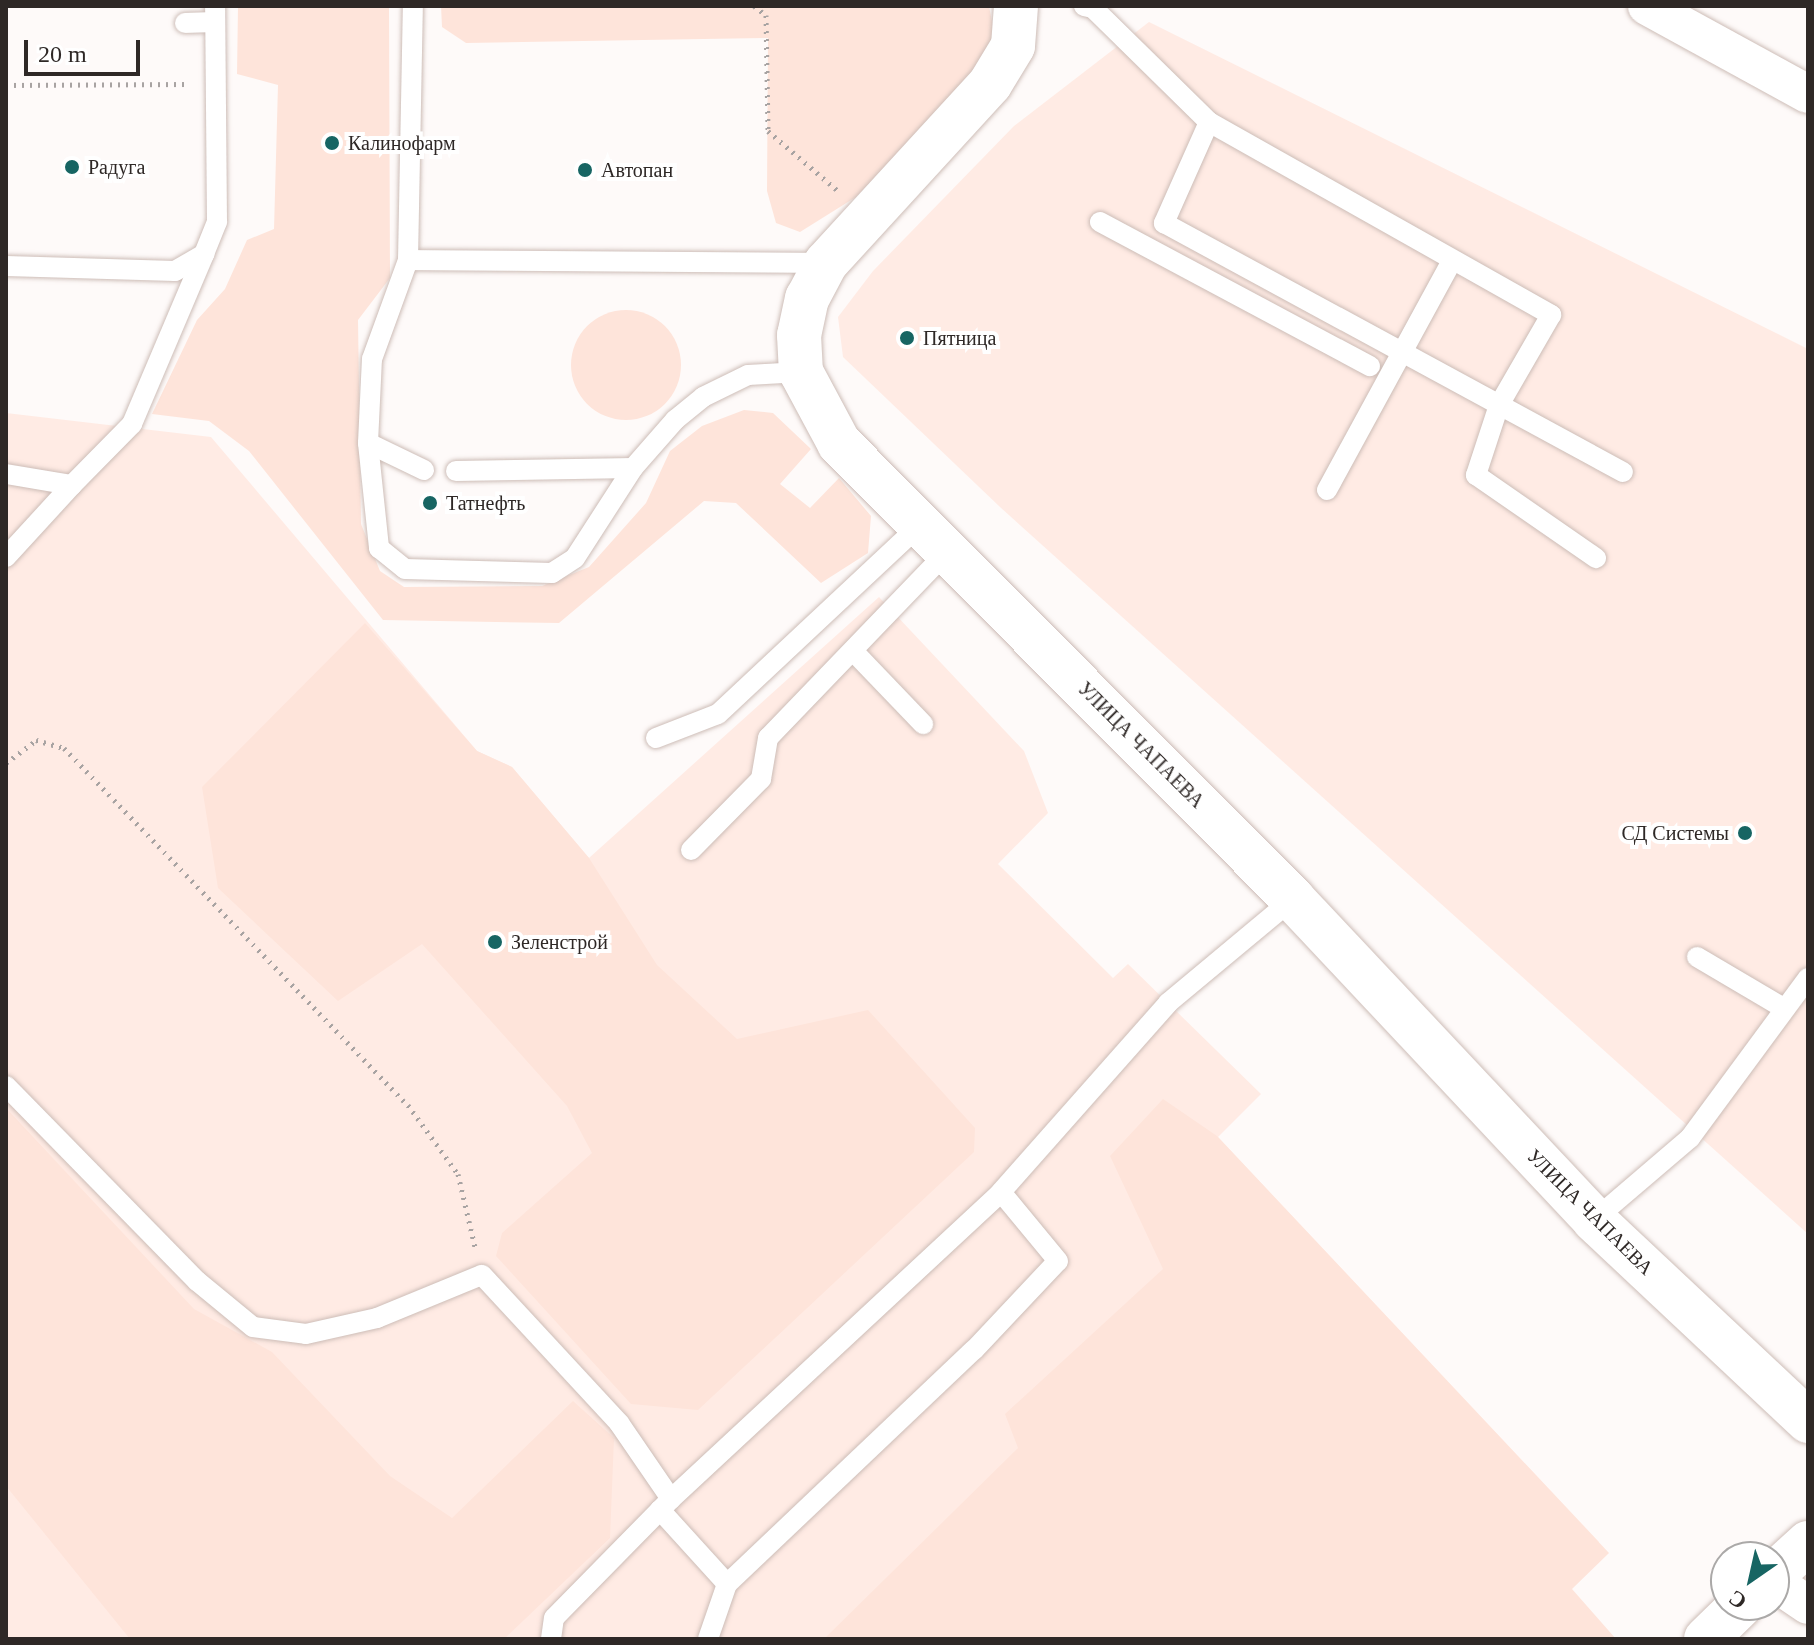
<!DOCTYPE html>
<meta charset="utf-8">
<style>
body{margin:0}
#map{position:relative;width:1814px;height:1645px;overflow:hidden;background:#fefaf9;font-family:Georgia,serif}
div>[style]{position:absolute}
.built>*{inset:0;background:#ffebe4}
.green>*{inset:0;background:#fee4da}
.round{border-radius:50%}
.path>*{height:5px;margin-top:-2.5px;transform-origin:0;background:repeating-linear-gradient(90deg,#a8a3a2 0 2px,transparent 0 8px)}
.roads{filter:drop-shadow(0 0 2px #cdbdb7) drop-shadow(0 0 2px #cdbdb7)}
.service>*{height:20px;margin:-10px;padding:0 10px;transform-origin:10px;border-radius:10px;background:#fff}
.minor>*{height:38px;margin:-19px;padding:0 19px;transform-origin:19px;border-radius:19px;background:#fff}
.tertiary>*{height:44px;margin:-22px;padding:0 22px;transform-origin:22px;border-radius:22px;background:#fff}
.secondary>*{height:44px;margin:-22px;padding:0 22px;transform-origin:22px;border-radius:22px;background:#fff}
.dots>*{width:22px;height:22px;translate:-50% -50%;box-sizing:border-box;border:4px solid #fff;border-radius:50%}
span{translate:-50% -50%;white-space:nowrap;text-align:center;line-height:1.15;-webkit-text-stroke:8px #fff;paint-order:stroke}
.poi-label{font-size:20px;color:#2e2826}
.left{translate:0 -50%;text-align:left}
.right{translate:-100% -50%;text-align:right}
.street-label{font-size:20px;color:#2e2826}
.frame{position:absolute;inset:0;border:8px solid #2e2826;pointer-events:none}
.north{position:absolute;left:1710px;top:1541px;width:80px;height:80px;box-sizing:border-box;background:#fff;border:2px solid #aba9a8;border-radius:50%;rotate:214deg;font-size:22px;font-weight:700;line-height:32px;text-align:center;color:#2e2826}
.north::after{content:'';display:block;margin:auto;width:28px;height:36px;background:#176563;clip-path:polygon(50% 0,100% 100%,50% 72%,0 100%)}
.scale{position:absolute;left:24px;top:40px;width:116px;height:36px;box-sizing:border-box;border:4px solid #2e2826;border-top:0;padding-left:10px;font-size:24px;line-height:28px;white-space:nowrap;color:#2e2826;-webkit-text-stroke:6px #fff;paint-order:stroke}
</style>
<div id="map">
<div class="built">
<i style="clip-path:polygon(1149px 22px,1808px 349px,1808px 1234px,1000px 507px,843px 357px,838px 317px,873px 271px,1014px 126px)"></i>
<i style="clip-path:polygon(6px 413px,211px 437px,477px 751px,512px 767px,589px 858px,879px 597px,1024px 751px,1048px 813px,998px 864px,1113px 978px,1128px 964px,1261px 1094px,1218px 1137px,1599px 1542px,1501px 1639px,6px 1639px)"></i>
</div>
<div class="green">
<i style="clip-path:polygon(238px 6px,389px 6px,390px 278px,358px 320px,361px 524px,380px 571px,404px 587px,542px 586px,589px 567px,646px 503px,670px 451px,702px 426px,744px 410px,773px 413px,811px 449px,780px 484px,810px 508px,839px 478px,871px 516px,868px 553px,821px 583px,736px 503px,704px 501px,559px 623px,383px 620px,249px 451px,209px 421px,152px 414px,197px 320px,225px 289px,247px 240px,274px 229px,278px 85px,237px 74px)"></i>
<i style="clip-path:polygon(441px 6px,989px 6px,995px 37px,972px 78px,856px 197px,800px 232px,776px 223px,767px 191px,768px 38px,466px 43px,442px 27px)"></i>
<i class="round" style="left:571px;top:310px;width:110px;height:110px"></i>
<i style="clip-path:polygon(365px 623px,477px 751px,512px 767px,589px 858px,657px 965px,737px 1039px,868px 1010px,975px 1128px,974px 1152px,698px 1410px,631px 1404px,496px 1256px,502px 1233px,592px 1153px,567px 1106px,422px 944px,338px 1001px,218px 888px,202px 787px)"></i>
<i style="clip-path:polygon(1163px 1099px,1217px 1136px,1609px 1553px,1572px 1589px,1616px 1639px,824px 1639px,1018px 1448px,1005px 1414px,1163px 1269px,1110px 1156px)"></i>
<i style="clip-path:polygon(6px 1108px,194px 1309px,272px 1352px,390px 1476px,452px 1518px,573px 1401px,614px 1438px,610px 1538px,504px 1639px,130px 1639px,6px 1486px)"></i>
</div>
<div class="path">
<i style="left:754px;top:6px;width:15px;rotate:37deg"></i>
<i style="left:766px;top:15px;width:116px;rotate:89deg"></i>
<i style="left:768px;top:131px;width:91px;rotate:40.5deg"></i>
<i style="left:6px;top:85px;width:183px;rotate:-0.3deg"></i>
<i style="left:6px;top:763px;width:38px;rotate:-37deg"></i>
<i style="left:36px;top:740px;width:29px;rotate:16deg"></i>
<i style="left:64px;top:748px;width:496px;rotate:46.1deg"></i>
<i style="left:408px;top:1105px;width:85px;rotate:54.1deg"></i>
<i style="left:458px;top:1174px;width:75px;rotate:76.9deg"></i>
</div>
<div class="roads">
<div class="service">
<i style="left:1084px;top:6px;width:9px;rotate:13deg"></i>
<i style="left:1093px;top:8px;width:163px;rotate:44.5deg"></i>
<i style="left:1209px;top:122px;width:393px;rotate:29.4deg"></i>
<i style="left:1551px;top:315px;width:104px;rotate:120deg"></i>
<i style="left:1499px;top:405px;width:74px;rotate:108.2deg"></i>
<i style="left:1476px;top:475px;width:146px;rotate:34.7deg"></i>
<i style="left:185px;top:23px;width:28px;rotate:-2deg"></i>
<i style="left:1209px;top:122px;width:111px;rotate:114deg"></i>
<i style="left:1164px;top:223px;width:522px;rotate:28.48deg"></i>
<i style="left:1100px;top:222px;width:306px;rotate:28.1deg"></i>
<i style="left:408px;top:260px;width:254px;rotate:-88.9deg"></i>
<i style="left:6px;top:266px;width:169px;rotate:1.7deg"></i>
<i style="left:175px;top:271px;width:34px;rotate:-30deg"></i>
<i style="left:204px;top:254px;width:35px;rotate:-68deg"></i>
<i style="left:217px;top:222px;width:216px;rotate:-90.5deg"></i>
<i style="left:368px;top:443px;width:106px;rotate:84deg"></i>
<i style="left:379px;top:548px;width:33px;rotate:39deg"></i>
<i style="left:405px;top:569px;width:147px;rotate:1.6deg"></i>
<i style="left:552px;top:573px;width:27px;rotate:-33deg"></i>
<i style="left:575px;top:558px;width:107px;rotate:-57.2deg"></i>
<i style="left:424px;top:470px;width:62px;rotate:-154.3deg"></i>
<i style="left:368px;top:443px;width:84px;rotate:-87.3deg"></i>
<i style="left:372px;top:359px;width:105px;rotate:-70deg"></i>
<i style="left:408px;top:260px;width:418px;rotate:0.4deg"></i>
<i style="left:456px;top:471px;width:177px;rotate:-1deg"></i>
<i style="left:633px;top:468px;width:64px;rotate:-48.8deg"></i>
<i style="left:675px;top:420px;width:36px;rotate:-39deg"></i>
<i style="left:703px;top:397px;width:50px;rotate:-26.1deg"></i>
<i style="left:748px;top:375px;width:53px;rotate:-3.2deg"></i>
<i style="left:6px;top:474px;width:67px;rotate:9.5deg"></i>
<i style="left:72px;top:485px;width:98px;rotate:132.5deg"></i>
<i style="left:72px;top:485px;width:86px;rotate:-45.5deg"></i>
<i style="left:132px;top:424px;width:185px;rotate:-67deg"></i>
<i style="left:1327px;top:490px;width:261px;rotate:-61.4deg"></i>
<i style="left:854px;top:652px;width:100px;rotate:46.2deg"></i>
<i style="left:656px;top:738px;width:66px;rotate:-21.2deg"></i>
<i style="left:718px;top:714px;width:279px;rotate:-43.1deg"></i>
<i style="left:691px;top:850px;width:100px;rotate:-45.4deg"></i>
<i style="left:761px;top:779px;width:42px;rotate:-80.3deg"></i>
<i style="left:768px;top:738px;width:261px;rotate:-46.1deg"></i>
<i style="left:1697px;top:957px;width:99px;rotate:30.5deg"></i>
<i style="left:6px;top:1086px;width:273px;rotate:45.6deg"></i>
<i style="left:197px;top:1281px;width:72px;rotate:39.4deg"></i>
<i style="left:253px;top:1327px;width:53px;rotate:7.5deg"></i>
<i style="left:306px;top:1334px;width:73px;rotate:-12.7deg"></i>
<i style="left:377px;top:1318px;width:113px;rotate:-22.3deg"></i>
<i style="left:482px;top:1275px;width:202px;rotate:47.2deg"></i>
<i style="left:619px;top:1423px;width:92px;rotate:55.6deg"></i>
<i style="left:671px;top:1499px;width:451px;rotate:-42.9deg"></i>
<i style="left:1001px;top:1192px;width:252px;rotate:-48.5deg"></i>
<i style="left:1168px;top:1003px;width:163px;rotate:-39.8deg"></i>
<i style="left:1594px;top:1220px;width:126px;rotate:-40.5deg"></i>
<i style="left:1690px;top:1138px;width:199px;rotate:-53.6deg"></i>
<i style="left:671px;top:1499px;width:16px;rotate:135deg"></i>
<i style="left:660px;top:1510px;width:100px;rotate:47.8deg"></i>
<i style="left:727px;top:1584px;width:58px;rotate:109.1deg"></i>
<i style="left:727px;top:1584px;width:340px;rotate:-43.5deg"></i>
<i style="left:974px;top:1350px;width:122px;rotate:-46.7deg"></i>
<i style="left:1058px;top:1261px;width:89px;rotate:-129.6deg"></i>
<i style="left:551px;top:1639px;width:21px;rotate:-82deg"></i>
<i style="left:554px;top:1618px;width:151px;rotate:-45.5deg"></i>
</div>
<div class="minor">
<i style="left:1647px;top:6px;width:183px;rotate:28.7deg"></i>
<i style="left:1774px;top:1582px;width:41px;rotate:34.1deg"></i>
</div>
<div class="tertiary">
<i style="left:1016px;top:6px;width:40px;rotate:94.3deg"></i>
<i style="left:1013px;top:46px;width:44px;rotate:121.2deg"></i>
<i style="left:990px;top:84px;width:243px;rotate:132.5deg"></i>
<i style="left:826px;top:263px;width:40px;rotate:118deg"></i>
<i style="left:807px;top:298px;width:38px;rotate:102deg"></i>
<i style="left:799px;top:335px;width:37px;rotate:87deg"></i>
<i style="left:801px;top:372px;width:81px;rotate:61.8deg"></i>
<i style="left:839px;top:443px;width:643px;rotate:45.13deg"></i>
<i style="left:1293px;top:899px;width:440px;rotate:46.8deg"></i>
<i style="left:1594px;top:1220px;width:294px;rotate:43.2deg"></i>
</div>
<div class="secondary">
<i style="left:1774px;top:1574px;width:46px;rotate:-42.4deg"></i>
<i style="left:1706px;top:1639px;width:49px;rotate:-44.2deg"></i>
</div>
</div>
<div class="dots">
<i style="left:332px;top:143px;background:#176563"></i>
<i style="left:72px;top:167px;background:#176563"></i>
<i style="left:585px;top:170px;background:#176563"></i>
<i style="left:907px;top:338px;background:#176563"></i>
<i style="left:430px;top:503px;background:#176563"></i>
<i style="left:1745px;top:833px;background:#176563"></i>
<i style="left:495px;top:942px;background:#176563"></i>
</div>
<div class="poi-label">
<span class="left" style="left:348px;top:143px">Калинофарм</span>
<span class="left" style="left:88px;top:167px">Радуга</span>
<span class="left" style="left:601px;top:170px">Автопан</span>
<span class="left" style="left:923px;top:338px">Пятница</span>
<span class="left" style="left:446px;top:503px">Татнефть</span>
<span class="right" style="left:1729px;top:833px">СД Системы</span>
<span class="left" style="left:511px;top:942px">Зеленстрой</span>
</div>
<div class="street-label">
<span style="left:1141px;top:745px;rotate:45deg">УЛИЦА ЧАПАЕВА</span>
<span style="left:1590px;top:1212px;rotate:45deg">УЛИЦА ЧАПАЕВА</span>
</div>
<div class="frame"></div>
<div class="north">С</div>
<div class="scale">20 m</div>
</div>
